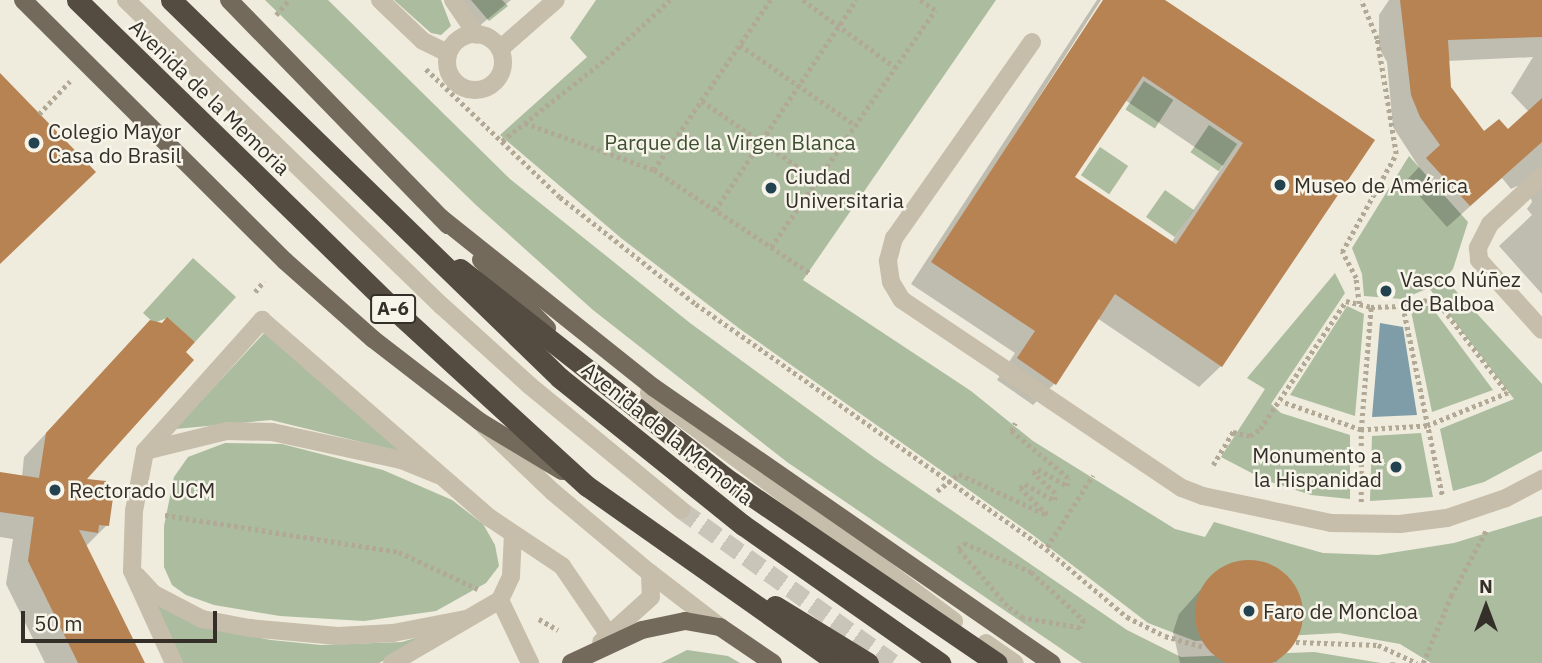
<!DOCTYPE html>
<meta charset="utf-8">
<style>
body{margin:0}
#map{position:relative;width:1542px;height:663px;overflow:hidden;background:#efebdd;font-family:"IBM Plex Sans",sans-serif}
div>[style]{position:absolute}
.green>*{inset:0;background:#abbc9f;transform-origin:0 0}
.water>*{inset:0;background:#7f9da9}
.shadow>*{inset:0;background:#0003}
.building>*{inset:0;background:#b78353}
.round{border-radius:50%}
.minor-tunnel>*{height:18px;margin-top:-9px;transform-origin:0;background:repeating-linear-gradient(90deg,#cac5b9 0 18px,transparent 0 27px)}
.path>*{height:4.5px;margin-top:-2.25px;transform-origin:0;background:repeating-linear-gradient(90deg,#b1a895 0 3.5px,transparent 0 7px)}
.minor>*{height:18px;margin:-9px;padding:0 9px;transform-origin:9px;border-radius:9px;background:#c6bdaa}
.minor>.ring{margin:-9px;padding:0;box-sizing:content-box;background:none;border:18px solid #c6bdaa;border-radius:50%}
.major>*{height:18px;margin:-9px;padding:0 9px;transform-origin:9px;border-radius:9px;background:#746a5c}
.highway>*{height:21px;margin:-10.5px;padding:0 10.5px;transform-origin:10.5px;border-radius:10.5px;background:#544b41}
.dots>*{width:19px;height:19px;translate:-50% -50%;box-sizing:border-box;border:4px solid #f7f4e9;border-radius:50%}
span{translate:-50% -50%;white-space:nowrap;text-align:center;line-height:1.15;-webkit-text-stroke:5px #f7f4e9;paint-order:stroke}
.shield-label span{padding:2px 5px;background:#f7f4e9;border:2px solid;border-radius:5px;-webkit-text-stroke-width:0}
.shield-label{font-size:19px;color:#342f29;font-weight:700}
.street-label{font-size:21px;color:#342f29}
.poi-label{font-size:21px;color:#342f29}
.left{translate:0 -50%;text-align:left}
.right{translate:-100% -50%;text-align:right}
.park-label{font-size:21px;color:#3c4f30}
.north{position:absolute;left:1451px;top:572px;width:70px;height:70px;-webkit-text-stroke:5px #f7f4e9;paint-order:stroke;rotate:0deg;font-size:19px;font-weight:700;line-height:28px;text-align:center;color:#342f29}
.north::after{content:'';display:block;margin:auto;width:24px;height:32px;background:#342f29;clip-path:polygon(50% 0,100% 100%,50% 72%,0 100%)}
.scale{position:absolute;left:21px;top:611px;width:196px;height:32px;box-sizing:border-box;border:4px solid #342f29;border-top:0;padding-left:9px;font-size:21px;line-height:24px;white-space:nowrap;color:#342f29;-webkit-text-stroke:5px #f7f4e9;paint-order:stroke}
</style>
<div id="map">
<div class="green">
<i style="clip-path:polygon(265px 0,328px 0,510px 179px,690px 323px,875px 458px,1127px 630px,1181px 657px,1314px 652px,1381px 663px,1082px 663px,787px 462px,593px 310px,477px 206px)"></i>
<i style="clip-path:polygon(394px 0,441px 0,451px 26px,441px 35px,431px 33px)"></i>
<i style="clip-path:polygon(471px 0,502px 0,508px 6px,489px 21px)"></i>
<i style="clip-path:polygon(596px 0,996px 0,803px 280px,971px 391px,1033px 441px,1175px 529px,1205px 537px,1214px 522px,1323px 553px,1378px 555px,1454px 543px,1542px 516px,1542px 663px,1431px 663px,1400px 644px,1339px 633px,1195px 641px,1148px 623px,1033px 535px,740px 329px,621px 238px,500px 135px,587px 57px,570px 38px)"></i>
<i style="left:1144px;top:81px;width:35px;height:34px;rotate:33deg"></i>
<i style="left:1209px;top:125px;width:34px;height:33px;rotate:34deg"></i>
<i style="left:1100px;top:147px;width:34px;height:34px;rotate:34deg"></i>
<i style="clip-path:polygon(1409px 156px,1468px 222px,1453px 269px,1445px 279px,1542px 384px,1542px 451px,1484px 482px,1453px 491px,1440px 429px,1514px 399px,1429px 288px,1402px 299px,1364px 296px,1362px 274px,1352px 248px)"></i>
<i style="left:1165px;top:190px;width:35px;height:33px;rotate:35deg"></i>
<i style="clip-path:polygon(193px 258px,236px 297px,195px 342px,167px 318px,154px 323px,143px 313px)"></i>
<i style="clip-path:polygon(1335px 273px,1345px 293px,1271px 404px,1281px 413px,1350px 435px,1350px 499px,1311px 495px,1265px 480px,1221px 457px,1265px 389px,1247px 378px)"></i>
<i style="clip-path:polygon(1430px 305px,1493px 390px,1432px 412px,1411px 311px)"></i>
<i style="clip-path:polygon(1347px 306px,1364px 314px,1355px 416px,1290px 395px)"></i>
<i style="clip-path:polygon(266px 331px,406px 453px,271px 420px,175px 429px)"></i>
<i style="clip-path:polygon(1421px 433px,1433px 497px,1370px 501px,1372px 436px)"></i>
<i style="clip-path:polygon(225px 443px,282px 444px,383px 470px,452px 500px,483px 524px,495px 545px,499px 566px,486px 583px,436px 611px,364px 621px,280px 616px,214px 605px,186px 595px,172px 585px,164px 567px,164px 526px,174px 477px,188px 457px)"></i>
<i style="clip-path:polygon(151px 601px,208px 628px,271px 640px,321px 645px,402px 642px,441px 630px,379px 663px,182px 663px)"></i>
<i style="clip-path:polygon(687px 650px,728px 656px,740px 663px,661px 663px)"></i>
</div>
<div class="water">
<i style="clip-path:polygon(1380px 323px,1403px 327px,1417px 415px,1372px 417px)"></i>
</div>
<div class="shadow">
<i style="clip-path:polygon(453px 0,511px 0,478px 27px)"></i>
<i style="clip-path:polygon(evenodd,1097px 0,1101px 0,928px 270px,1105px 0,1162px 0,1372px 140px,1221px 366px,1199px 387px,1097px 318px,1055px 383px,1033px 405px,997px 380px,1015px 353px,911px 284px,1097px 0,1125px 100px,1223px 166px,1171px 243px,1073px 177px,1125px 100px)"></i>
<i style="clip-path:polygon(evenodd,1389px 0,1542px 0,1542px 294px,1499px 246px,1532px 215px,1527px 209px,1532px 202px,1529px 191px,1517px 186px,1511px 189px,1502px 178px,1447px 227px,1406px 181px,1419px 167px,1393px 127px,1387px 62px,1379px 48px,1379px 15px,1389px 0,1533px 57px,1511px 93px,1529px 112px,1507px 131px,1484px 134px,1450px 88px,1447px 61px,1533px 57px)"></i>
<i style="clip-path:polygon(150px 321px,83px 480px,107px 525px,85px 547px,143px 663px,45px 663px,6px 584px,13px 539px,0 537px,0 474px,22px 477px,24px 457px)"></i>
<i style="clip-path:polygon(1239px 563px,1258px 563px,1290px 582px,1300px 603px,1301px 624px,1294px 643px,1276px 662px,1268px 663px,1180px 663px,1173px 632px,1179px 614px,1213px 576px)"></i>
</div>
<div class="building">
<i style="clip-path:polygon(evenodd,1103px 0,1165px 0,1375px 140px,1222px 367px,1115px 294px,1056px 385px,1017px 358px,1035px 331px,931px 262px,1103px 0,1143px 76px,1243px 143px,1176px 244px,1075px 177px,1143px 76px)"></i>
<i style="clip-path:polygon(1400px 0,1542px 0,1542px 37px,1448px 40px,1451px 87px,1484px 131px,1499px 119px,1508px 129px,1542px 98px,1542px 142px,1470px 206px,1426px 158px,1440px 145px,1420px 117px,1411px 95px)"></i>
<i style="clip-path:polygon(0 73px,96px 172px,0 264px)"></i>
<i style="clip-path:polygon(167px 317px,195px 342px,186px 352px,194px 360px,87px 479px,106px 481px,105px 489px,114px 491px,109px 526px,99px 525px,98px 533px,79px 530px,145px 663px,78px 663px,28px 561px,34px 517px,0 512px,0 472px,39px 478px,46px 433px,150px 320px,162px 323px)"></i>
<i class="round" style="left:1195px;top:560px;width:108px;height:108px"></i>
</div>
<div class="minor-tunnel">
<i style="left:681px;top:510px;width:261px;rotate:35.8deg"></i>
</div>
<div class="path">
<i style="left:771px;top:0;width:206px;rotate:124.5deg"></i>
<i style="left:654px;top:170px;width:140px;rotate:33.3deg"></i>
<i style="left:771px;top:247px;width:288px;rotate:-55.3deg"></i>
<i style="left:935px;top:10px;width:19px;rotate:-148deg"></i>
<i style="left:803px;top:0;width:114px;rotate:36.1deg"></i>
<i style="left:276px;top:15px;width:20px;rotate:-49deg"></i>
<i style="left:740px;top:45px;width:140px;rotate:34.8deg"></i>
<i style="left:426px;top:69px;width:185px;rotate:43.7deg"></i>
<i style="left:560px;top:197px;width:173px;rotate:38.2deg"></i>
<i style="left:696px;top:304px;width:427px;rotate:35deg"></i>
<i style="left:1046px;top:549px;width:106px;rotate:40deg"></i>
<i style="left:1127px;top:617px;width:42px;rotate:26.6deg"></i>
<i style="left:1165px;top:636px;width:41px;rotate:15.8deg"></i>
<i style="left:702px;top:101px;width:140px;rotate:34.5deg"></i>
<i style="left:39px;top:114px;width:45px;rotate:-46.8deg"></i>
<i style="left:525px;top:123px;width:137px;rotate:20deg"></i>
<i style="left:502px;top:141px;width:132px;rotate:-38.3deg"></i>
<i style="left:606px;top:59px;width:87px;rotate:-42.7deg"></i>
<i style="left:715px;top:210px;width:253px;rotate:-56.1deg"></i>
<i style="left:771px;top:247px;width:47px;rotate:33.7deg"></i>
<i style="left:255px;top:292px;width:14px;rotate:-51deg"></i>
<i style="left:1359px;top:304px;width:26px;rotate:-97deg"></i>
<i style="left:1356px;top:278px;width:30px;rotate:-118deg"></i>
<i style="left:1342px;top:252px;width:112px;rotate:-61.1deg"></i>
<i style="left:1396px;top:154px;width:117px;rotate:-99.4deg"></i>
<i style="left:1377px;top:39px;width:42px;rotate:-112.3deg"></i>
<i style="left:1403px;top:306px;width:195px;rotate:78.2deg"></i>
<i style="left:1213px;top:465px;width:39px;rotate:-59deg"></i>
<i style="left:1233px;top:432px;width:17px;rotate:13deg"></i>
<i style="left:1250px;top:436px;width:12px;rotate:-35deg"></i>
<i style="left:1260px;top:429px;width:154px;rotate:-56.1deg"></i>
<i style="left:1346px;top:301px;width:26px;rotate:13deg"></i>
<i style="left:1371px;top:307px;width:32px;rotate:-2deg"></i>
<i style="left:1403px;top:306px;width:33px;rotate:-14deg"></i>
<i style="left:1435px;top:298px;width:120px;rotate:52.5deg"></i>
<i style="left:1508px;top:393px;width:87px;rotate:157.8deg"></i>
<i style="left:1427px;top:426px;width:66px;rotate:176.5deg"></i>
<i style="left:1361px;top:430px;width:84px;rotate:-160.5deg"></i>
<i style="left:937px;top:491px;width:28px;rotate:-38deg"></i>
<i style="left:959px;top:474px;width:97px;rotate:25deg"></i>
<i style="left:1047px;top:515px;width:38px;rotate:-135deg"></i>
<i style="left:1020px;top:488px;width:6px;rotate:-39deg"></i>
<i style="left:1025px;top:484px;width:33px;rotate:29deg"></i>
<i style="left:1054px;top:500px;width:7px;rotate:-82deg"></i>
<i style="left:1055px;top:493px;width:30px;rotate:-138deg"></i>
<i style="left:1033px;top:473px;width:6px;rotate:-39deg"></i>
<i style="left:1038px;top:469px;width:34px;rotate:30deg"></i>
<i style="left:1067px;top:486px;width:8px;rotate:-83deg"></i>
<i style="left:1068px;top:478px;width:74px;rotate:-140.5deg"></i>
<i style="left:1011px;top:431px;width:9px;rotate:-63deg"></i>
<i style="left:1361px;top:502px;width:72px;rotate:-90deg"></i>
<i style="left:1361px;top:430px;width:123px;rotate:-85.4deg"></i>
<i style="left:165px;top:515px;width:237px;rotate:9deg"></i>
<i style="left:399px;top:552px;width:87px;rotate:25.1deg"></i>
<i style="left:964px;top:543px;width:73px;rotate:23.4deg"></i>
<i style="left:1031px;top:572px;width:72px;rotate:42.2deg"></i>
<i style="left:1084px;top:620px;width:9px;rotate:117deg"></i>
<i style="left:1080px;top:628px;width:58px;rotate:-170deg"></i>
<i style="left:1023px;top:618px;width:20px;rotate:-143deg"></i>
<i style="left:1007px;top:606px;width:75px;rotate:-130.7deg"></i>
<i style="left:958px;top:549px;width:8px;rotate:-45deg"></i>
<i style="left:1047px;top:547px;width:85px;rotate:-57.4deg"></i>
<i style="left:539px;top:619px;width:22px;rotate:30deg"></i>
<i style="left:1296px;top:642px;width:82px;rotate:2.1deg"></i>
<i style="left:1378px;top:645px;width:43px;rotate:24.8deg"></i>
<i style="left:1393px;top:662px;width:1px;rotate:90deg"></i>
<i style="left:1423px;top:663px;width:73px;rotate:-67.3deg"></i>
<i style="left:1451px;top:596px;width:76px;rotate:-61.8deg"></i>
</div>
<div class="minor">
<i style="left:126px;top:0;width:440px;rotate:44.1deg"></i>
<i style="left:442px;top:306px;width:118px;rotate:42.2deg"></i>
<i style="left:529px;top:385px;width:197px;rotate:39.4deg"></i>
<i style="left:380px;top:0;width:59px;rotate:43.6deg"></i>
<i style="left:423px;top:41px;width:28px;rotate:26deg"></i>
<i style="left:453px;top:0;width:42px;rotate:55.6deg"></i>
<i class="ring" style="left:447px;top:34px;width:38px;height:38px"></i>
<i style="left:1032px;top:42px;width:240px;rotate:125.1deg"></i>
<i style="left:894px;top:238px;width:24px;rotate:105deg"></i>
<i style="left:888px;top:261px;width:21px;rotate:82deg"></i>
<i style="left:891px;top:282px;width:21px;rotate:59deg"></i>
<i style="left:902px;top:300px;width:337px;rotate:33.9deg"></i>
<i style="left:1182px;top:488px;width:22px;rotate:21deg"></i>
<i style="left:1203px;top:496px;width:131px;rotate:11.9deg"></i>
<i style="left:1331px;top:523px;width:69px;rotate:0.8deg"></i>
<i style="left:1400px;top:524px;width:47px;rotate:-7.3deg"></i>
<i style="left:1447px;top:518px;width:62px;rotate:-18.7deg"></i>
<i style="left:1506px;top:498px;width:41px;rotate:-27.8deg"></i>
<i style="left:500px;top:49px;width:74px;rotate:-41.2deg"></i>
<i style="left:1542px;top:176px;width:71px;rotate:137.3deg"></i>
<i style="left:1490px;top:224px;width:27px;rotate:117deg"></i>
<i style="left:1478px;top:248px;width:12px;rotate:85deg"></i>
<i style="left:1479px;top:260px;width:94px;rotate:48deg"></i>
<i style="left:649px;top:393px;width:381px;rotate:36.8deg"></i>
<i style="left:484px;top:426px;width:95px;rotate:43.7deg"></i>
<i style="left:553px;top:492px;width:126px;rotate:39.9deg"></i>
<i style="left:650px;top:573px;width:24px;rotate:88deg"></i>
<i style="left:651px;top:597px;width:67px;rotate:138deg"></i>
<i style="left:145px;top:451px;width:84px;rotate:-13.7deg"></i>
<i style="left:227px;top:431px;width:45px;rotate:1.3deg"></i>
<i style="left:272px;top:432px;width:132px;rotate:12.2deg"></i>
<i style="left:401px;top:460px;width:40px;rotate:22deg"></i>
<i style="left:650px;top:573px;width:88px;rotate:37.6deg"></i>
<i style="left:137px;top:576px;width:25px;rotate:47deg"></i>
<i style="left:154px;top:594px;width:54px;rotate:27.5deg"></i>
<i style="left:202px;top:619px;width:48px;rotate:10.8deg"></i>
<i style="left:249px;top:628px;width:89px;rotate:5.1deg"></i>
<i style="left:338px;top:636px;width:55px;rotate:-3.1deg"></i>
<i style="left:393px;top:633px;width:74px;rotate:-10.9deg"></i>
<i style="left:500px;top:600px;width:70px;rotate:64.5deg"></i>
<i style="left:986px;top:643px;width:35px;rotate:35deg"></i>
<i style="left:174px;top:663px;width:101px;rotate:-114.5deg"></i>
<i style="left:132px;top:571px;width:60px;rotate:-88.1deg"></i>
<i style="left:134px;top:511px;width:61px;rotate:-79.6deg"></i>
<i style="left:145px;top:451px;width:176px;rotate:-48.2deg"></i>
<i style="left:262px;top:320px;width:302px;rotate:41deg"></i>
<i style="left:490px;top:518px;width:87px;rotate:33.7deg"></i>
<i style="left:562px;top:566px;width:83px;rotate:55.7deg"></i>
<i style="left:392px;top:663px;width:125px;rotate:-30.3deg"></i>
<i style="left:500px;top:600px;width:26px;rotate:-65deg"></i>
<i style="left:511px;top:576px;width:42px;rotate:-87.3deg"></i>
</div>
<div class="major">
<i style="left:23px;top:0;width:370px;rotate:44.9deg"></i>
<i style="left:285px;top:261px;width:118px;rotate:41.6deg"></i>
<i style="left:373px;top:339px;width:134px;rotate:37.7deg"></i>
<i style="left:479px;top:421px;width:97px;rotate:31.1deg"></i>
<i style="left:229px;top:0;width:314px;rotate:45.8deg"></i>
<i style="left:440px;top:217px;width:273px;rotate:38.6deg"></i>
<i style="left:653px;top:387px;width:485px;rotate:34.7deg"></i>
<i style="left:481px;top:260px;width:95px;rotate:45.9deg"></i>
<i style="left:571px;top:663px;width:78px;rotate:-24.9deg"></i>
<i style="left:642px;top:630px;width:44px;rotate:-11.8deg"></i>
<i style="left:685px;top:621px;width:36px;rotate:10deg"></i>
<i style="left:720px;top:627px;width:64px;rotate:34.2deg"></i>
</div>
<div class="highway">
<i style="left:77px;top:0;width:450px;rotate:44.3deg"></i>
<i style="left:399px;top:314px;width:255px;rotate:42.5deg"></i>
<i style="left:587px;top:486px;width:307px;rotate:35.2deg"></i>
<i style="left:171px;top:0;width:542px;rotate:44.18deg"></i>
<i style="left:560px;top:378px;width:235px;rotate:38.8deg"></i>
<i style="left:743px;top:525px;width:241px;rotate:35deg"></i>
<i style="left:460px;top:269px;width:336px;rotate:38.2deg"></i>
<i style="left:724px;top:477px;width:330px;rotate:34.3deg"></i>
<i style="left:775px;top:606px;width:109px;rotate:31.5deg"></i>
</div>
<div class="dots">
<i style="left:34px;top:143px;background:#234351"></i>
<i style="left:1280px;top:185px;background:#234351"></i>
<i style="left:771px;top:188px;background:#234351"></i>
<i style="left:1386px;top:291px;background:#234351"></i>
<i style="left:1396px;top:467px;background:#234351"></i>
<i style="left:55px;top:490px;background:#234351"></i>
<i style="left:1249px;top:611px;background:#234351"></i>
</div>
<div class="shield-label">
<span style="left:393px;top:309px">A-6</span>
</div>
<div class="street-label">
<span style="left:210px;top:97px;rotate:44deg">Avenida de la Memoria</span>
<span style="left:668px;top:433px;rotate:39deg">Avenida de la Memoria</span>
</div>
<div class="poi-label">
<span class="left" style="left:48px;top:143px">Colegio Mayor<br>Casa do Brasil</span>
<span class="left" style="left:785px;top:188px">Ciudad<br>Universitaria</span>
<span class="left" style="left:1294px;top:185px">Museo de América</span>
<span class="left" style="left:1400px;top:291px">Vasco Núñez<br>de Balboa</span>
<span class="right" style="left:1382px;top:467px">Monumento a<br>la Hispanidad</span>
<span class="left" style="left:69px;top:490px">Rectorado UCM</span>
<span class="left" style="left:1263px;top:611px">Faro de Moncloa</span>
</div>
<div class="park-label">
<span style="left:730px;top:142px">Parque de la Virgen Blanca</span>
</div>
<div class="north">N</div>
<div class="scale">50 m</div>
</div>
